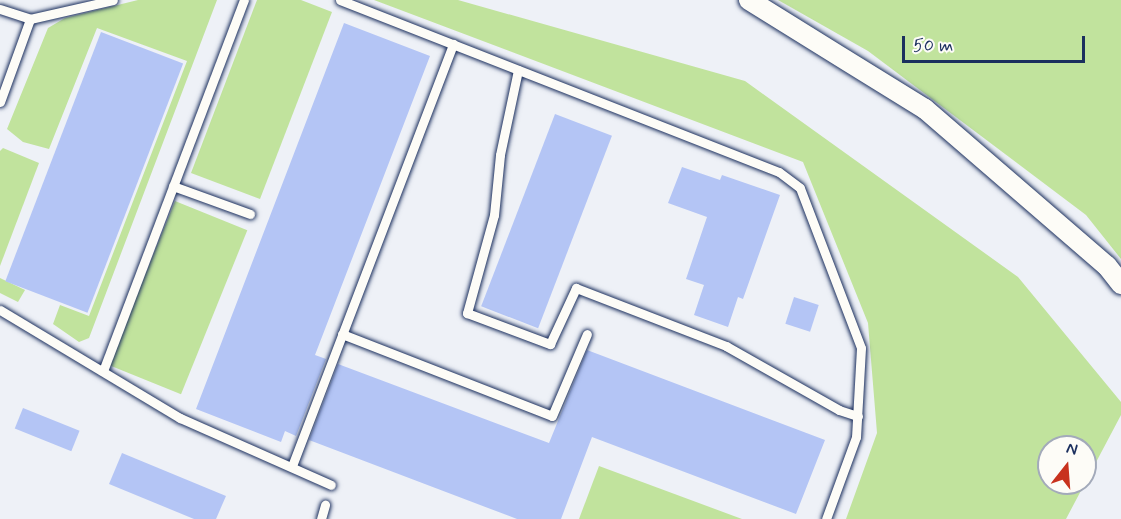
<!DOCTYPE html>
<style>
body{margin:0}
#map{position:relative;width:1121px;height:519px;overflow:hidden;background:#eef1f7;font-family:Mynerve,sans-serif}
div>[style]{position:absolute}
.green>*{inset:0;background:#c1e39d;transform-origin:0 0}
.building>*{inset:0;background:#b4c5f5;transform-origin:0 0}
.roads{filter:drop-shadow(0 0 2px #1b2f5e) drop-shadow(0 0 2px #1b2f5e)}
.lane>*{height:9px;margin:-4.5px;padding:0 4.5px;transform-origin:4.5px;border-radius:4.5px;background:#fdfcf7}
.street>*{height:20px;margin:-10px;padding:0 10px;transform-origin:10px;border-radius:10px;background:#fdfcf7}
span{translate:-50% -50%;white-space:nowrap;text-align:center;line-height:1.15;-webkit-text-stroke:5px #fdfcf7;paint-order:stroke}
.north{position:absolute;left:1037px;top:435px;width:60px;height:60px;box-sizing:border-box;background:#fdfcf7;border:2px solid #a3aaba;border-radius:50%;rotate:17deg;font-size:16px;font-weight:700;line-height:24px;text-align:center;color:#1b2f5e}
.north::after{content:'';display:block;margin:auto;width:21px;height:27px;background:#c8321e;clip-path:polygon(50% 0,100% 100%,50% 72%,0 100%)}
.scale{position:absolute;left:902px;top:36px;width:183px;height:27px;box-sizing:border-box;border:3px solid #1b2f5e;border-top:0;padding-left:8px;font-size:18px;line-height:21px;white-space:nowrap;color:#1b2f5e;-webkit-text-stroke:4px #fdfcf7;paint-order:stroke}
</style>
<div id="map">
<div class="green">
<i style="clip-path:polygon(138px 0,217px 0,89px 338px,79px 342px,53px 324px,60px 305px,89px 316px,187px 61px,97px 28px,49px 149px,23px 142px,7px 129px,48px 28px,65px 18px)"></i>
<i style="clip-path:polygon(257px 0,301px 0,332px 12px,260px 199px,191px 173px)"></i>
<i style="clip-path:polygon(evenodd,374px 0,458px 0,745px 81px,1018px 277px,1121px 402px,1121px 415px,1066px 519px,846px 519px,877px 433px,868px 323px,803px 162px,374px 0,1049px 447px,1085px 447px,1085px 483px,1049px 483px,1049px 447px)"></i>
<i style="clip-path:polygon(778px 0,1121px 0,1121px 259px,1086px 215px,868px 51px)"></i>
<i style="clip-path:polygon(3px 148px,39px 163px,0 266px,0 151px)"></i>
<i style="left:175px;top:201px;width:78px;height:177px;rotate:22deg"></i>
<i style="clip-path:polygon(0 278px,25px 290px,18px 302px,0 293px)"></i>
<i style="clip-path:polygon(599px 466px,742px 519px,579px 519px)"></i>
</div>
<div class="building">
<i style="clip-path:polygon(344px 23px,430px 56px,315px 355px,326px 359px,296px 436px,285px 431px,281px 442px,196px 409px)"></i>
<i style="left:101px;top:32px;width:88px;height:267px;rotate:21deg"></i>
<i style="left:555px;top:114px;width:61px;height:206px;rotate:21deg"></i>
<i style="clip-path:polygon(682px 167px,720px 180px,722px 175px,780px 195px,743px 299px,738px 297px,728px 327px,694px 315px,704px 285px,686px 279px,707px 217px,668px 203px)"></i>
<i style="left:794px;top:297px;width:26px;height:28px;rotate:18deg"></i>
<i style="clip-path:polygon(587px 350px,825px 440px,796px 514px,592px 437px,561px 519px,517px 519px,309px 440px,338px 364px,549px 443px)"></i>
<i style="left:23px;top:408px;width:61px;height:22px;rotate:22deg"></i>
<i style="clip-path:polygon(122px 453px,226px 496px,216px 519px,194px 519px,109px 484px)"></i>
</div>
<div class="roads">
<div class="lane">
<i style="left:340px;top:0;width:471px;rotate:21.4deg"></i>
<i style="left:779px;top:172px;width:26px;rotate:37deg"></i>
<i style="left:800px;top:188px;width:171px;rotate:69.1deg"></i>
<i style="left:861px;top:348px;width:89px;rotate:93.2deg"></i>
<i style="left:856px;top:437px;width:87px;rotate:110.1deg"></i>
<i style="left:0;top:9px;width:32px;rotate:18deg"></i>
<i style="left:30px;top:19px;width:85px;rotate:-12.9deg"></i>
<i style="left:518px;top:70px;width:87px;rotate:102deg"></i>
<i style="left:500px;top:155px;width:60px;rotate:95.7deg"></i>
<i style="left:494px;top:215px;width:102px;rotate:105.4deg"></i>
<i style="left:467px;top:313px;width:89px;rotate:20.5deg"></i>
<i style="left:550px;top:344px;width:62px;rotate:-65.1deg"></i>
<i style="left:576px;top:288px;width:161px;rotate:21.1deg"></i>
<i style="left:726px;top:346px;width:130px;rotate:29.5deg"></i>
<i style="left:839px;top:410px;width:20px;rotate:18deg"></i>
<i style="left:0;top:102px;width:88px;rotate:-70.1deg"></i>
<i style="left:173px;top:186px;width:82px;rotate:20deg"></i>
<i style="left:0;top:310px;width:210px;rotate:31deg"></i>
<i style="left:180px;top:418px;width:165px;rotate:23.9deg"></i>
<i style="left:342px;top:334px;width:225px;rotate:21.3deg"></i>
<i style="left:552px;top:416px;width:89px;rotate:-66.9deg"></i>
<i style="left:103px;top:371px;width:397px;rotate:-69.2deg"></i>
<i style="left:292px;top:466px;width:452px;rotate:-69.1deg"></i>
<i style="left:321px;top:519px;width:15px;rotate:-74deg"></i>
</div>
<div class="street">
<i style="left:749px;top:0;width:207px;rotate:31.8deg"></i>
<i style="left:925px;top:109px;width:240px;rotate:40.8deg"></i>
<i style="left:1107px;top:266px;width:23px;rotate:52deg"></i>
</div>
</div>
<div class="north">N</div>
<div class="scale">50 m</div>
</div>
